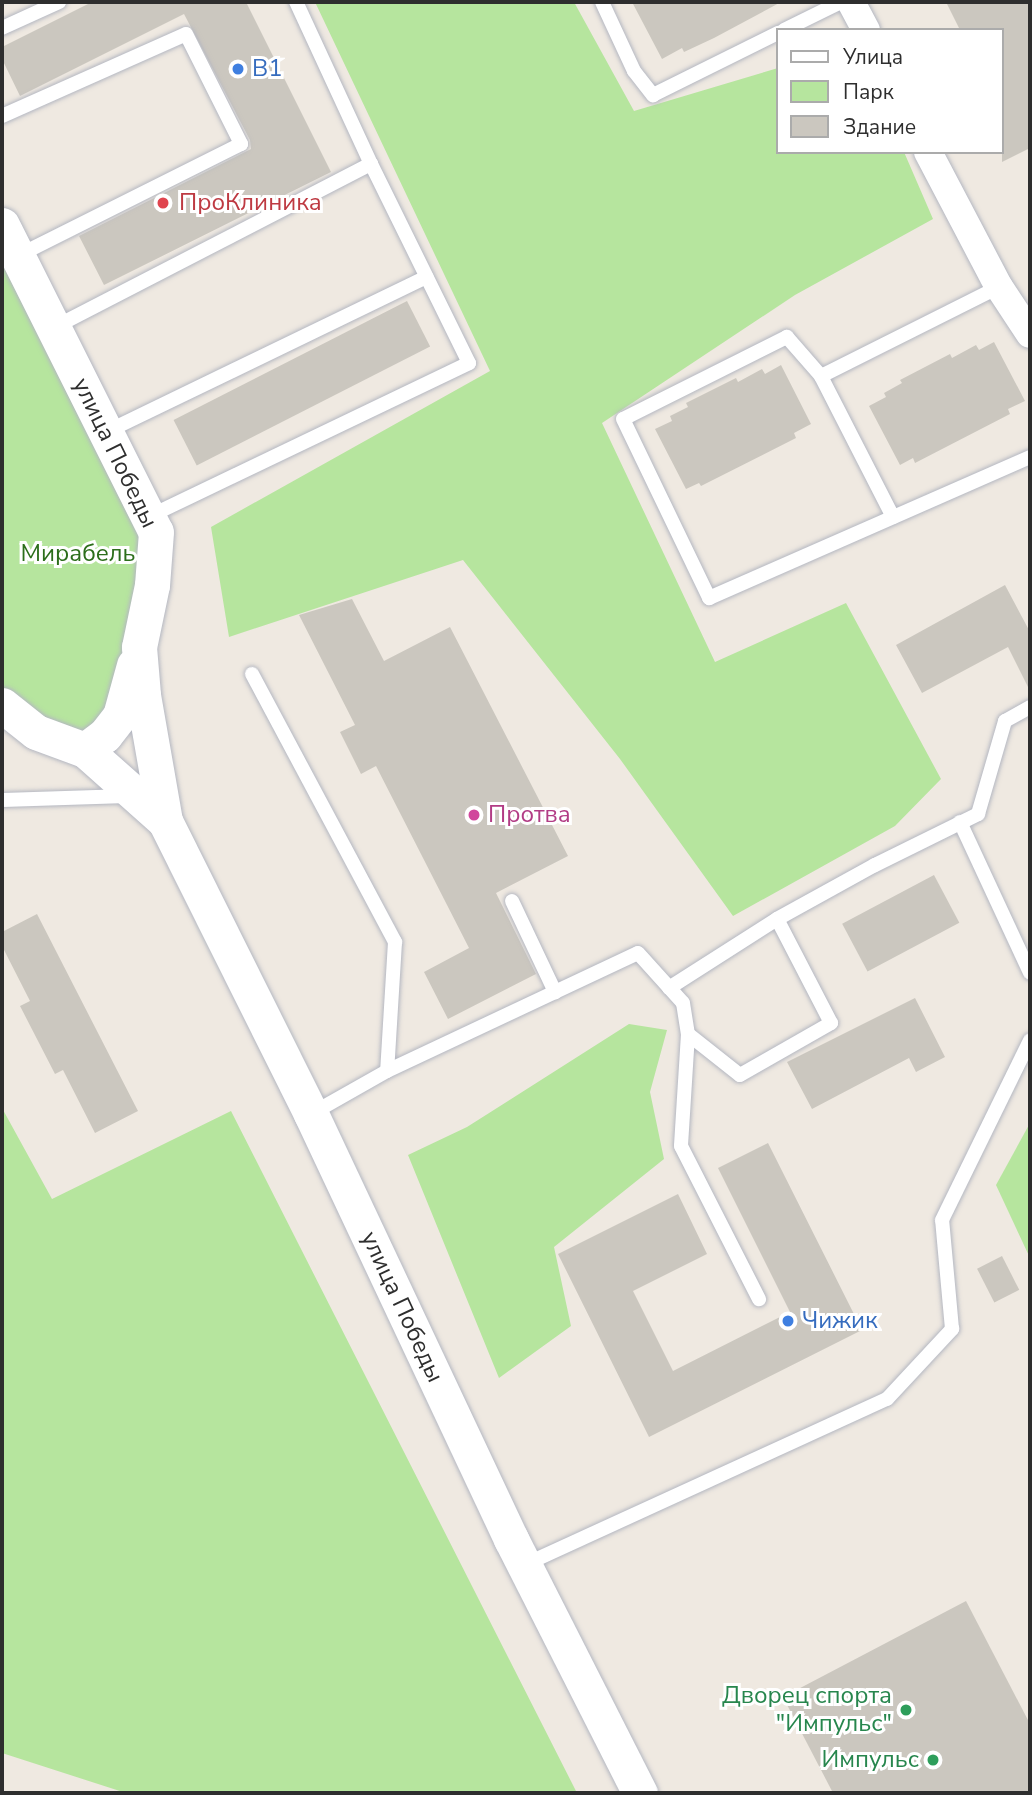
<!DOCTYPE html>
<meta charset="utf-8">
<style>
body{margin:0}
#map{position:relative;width:1032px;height:1795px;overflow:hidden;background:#efe9e1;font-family:"Nunito Sans",sans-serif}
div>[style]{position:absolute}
.green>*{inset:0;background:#b6e59e}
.building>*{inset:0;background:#cbc7bf;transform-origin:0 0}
.roads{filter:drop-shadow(0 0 2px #b4b7c1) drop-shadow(0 0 2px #b4b7c1)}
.service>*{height:14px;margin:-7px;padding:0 7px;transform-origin:7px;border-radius:7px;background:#fff}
.minor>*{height:28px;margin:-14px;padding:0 14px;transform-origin:14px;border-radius:14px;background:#fff}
.tertiary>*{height:35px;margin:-17.5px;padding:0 17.5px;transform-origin:17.5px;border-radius:17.5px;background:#fff}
.dots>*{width:19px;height:19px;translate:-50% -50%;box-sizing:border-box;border:4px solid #fff;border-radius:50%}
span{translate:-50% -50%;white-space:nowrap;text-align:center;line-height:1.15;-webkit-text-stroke:6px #fff;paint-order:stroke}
.shop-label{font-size:24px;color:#366cbe}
.left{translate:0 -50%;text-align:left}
.health-label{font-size:24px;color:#be3a42}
.street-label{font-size:24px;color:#2e2e2e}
.park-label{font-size:24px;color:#2c6e1b}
.hotel-label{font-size:24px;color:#b23c85}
.leisure-label{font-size:24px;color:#27864d}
.right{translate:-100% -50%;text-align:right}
.frame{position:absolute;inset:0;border:4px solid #2e2e2e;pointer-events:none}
.legend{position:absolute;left:776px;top:28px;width:228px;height:126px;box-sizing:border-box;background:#fff;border:2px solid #ababab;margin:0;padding:9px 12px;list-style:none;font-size:21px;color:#2e2e2e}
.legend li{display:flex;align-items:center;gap:14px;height:35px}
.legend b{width:35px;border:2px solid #ababab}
</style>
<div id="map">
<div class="green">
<i style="clip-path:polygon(315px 2px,574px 2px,634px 111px,778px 68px,778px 152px,904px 152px,933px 219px,795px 295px,602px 423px,715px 662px,846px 603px,941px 779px,895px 826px,733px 916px,620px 759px,463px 560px,229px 637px,211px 527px,490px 371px)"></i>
<i style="clip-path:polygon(2px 225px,156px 532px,139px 647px,85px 750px,2px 705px)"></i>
<i style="clip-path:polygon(629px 1024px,667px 1030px,650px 1092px,664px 1159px,554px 1247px,571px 1326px,499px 1378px,408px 1155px,467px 1127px)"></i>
<i style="clip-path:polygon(2px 1108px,52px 1199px,231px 1111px,577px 1793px,126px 1793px,2px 1753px)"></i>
<i style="clip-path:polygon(1030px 1123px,1030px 1258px,996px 1185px)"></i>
</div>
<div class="building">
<i style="clip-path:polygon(92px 2px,246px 2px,331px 172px,104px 285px,79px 236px,251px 149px,250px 140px,184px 14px,20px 96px,2px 59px,2px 47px)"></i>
<i style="clip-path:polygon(632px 2px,781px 2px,714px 38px,684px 52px,682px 48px,662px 59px)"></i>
<i style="clip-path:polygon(946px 2px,1030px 2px,1030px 148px,1002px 162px,1002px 30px,960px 30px)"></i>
<i style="left:407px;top:301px;width:51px;height:262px;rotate:63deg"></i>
<i style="clip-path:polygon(994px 342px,1025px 401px,1008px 409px,1010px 414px,915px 463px,913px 458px,900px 465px,869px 406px,886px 397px,884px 393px,902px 383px,900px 380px,950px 354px,952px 358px,976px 345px,979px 350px)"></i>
<i style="clip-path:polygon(781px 365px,811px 424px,794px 433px,796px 438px,701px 486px,699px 483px,686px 489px,655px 429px,672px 421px,670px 416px,688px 407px,686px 403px,736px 378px,738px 382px,762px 369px,765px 374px)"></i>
<i style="clip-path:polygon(1005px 585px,1030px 632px,1030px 691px,1008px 647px,922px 693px,896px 645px)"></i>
<i style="clip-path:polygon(352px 599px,384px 661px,450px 627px,568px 856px,496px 893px,536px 974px,448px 1019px,424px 972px,469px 948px,376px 766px,361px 774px,340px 732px,355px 725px,299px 615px)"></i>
<i style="left:934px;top:875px;width:54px;height:104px;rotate:62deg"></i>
<i style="clip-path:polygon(37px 914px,138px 1111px,95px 1133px,63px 1070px,55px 1074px,20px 1006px,30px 1001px,2px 946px,2px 932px)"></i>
<i style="clip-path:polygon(915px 998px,945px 1057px,916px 1072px,909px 1058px,812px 1109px,787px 1062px)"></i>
<i style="clip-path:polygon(768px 1143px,862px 1330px,649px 1437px,558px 1254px,678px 1194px,707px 1254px,633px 1291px,673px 1371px,790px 1312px,718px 1168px)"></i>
<i style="left:1002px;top:1256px;width:38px;height:28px;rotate:63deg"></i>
<i style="clip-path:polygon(966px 1601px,1030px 1724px,1030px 1793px,833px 1793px,783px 1697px)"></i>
</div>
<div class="roads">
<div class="service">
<i style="left:602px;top:2px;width:76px;rotate:65.1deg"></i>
<i style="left:634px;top:71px;width:31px;rotate:52deg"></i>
<i style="left:653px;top:95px;width:140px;rotate:-26.4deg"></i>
<i style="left:2px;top:28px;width:63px;rotate:-24.5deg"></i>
<i style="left:784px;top:30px;width:64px;rotate:-26.2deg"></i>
<i style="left:2px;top:116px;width:201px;rotate:-24deg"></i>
<i style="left:186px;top:34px;width:123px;rotate:63.4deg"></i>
<i style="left:241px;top:144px;width:250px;rotate:153.4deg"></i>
<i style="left:53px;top:328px;width:358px;rotate:-27.3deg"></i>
<i style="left:821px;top:376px;width:199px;rotate:-26.6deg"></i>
<i style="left:106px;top:432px;width:356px;rotate:-25.8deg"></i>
<i style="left:148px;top:517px;width:356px;rotate:-25.6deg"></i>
<i style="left:469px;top:363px;width:222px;rotate:-116.2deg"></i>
<i style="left:371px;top:164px;width:179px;rotate:-114.8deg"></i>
<i style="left:893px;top:517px;width:158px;rotate:-117.1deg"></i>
<i style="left:821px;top:376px;width:52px;rotate:-131.1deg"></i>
<i style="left:787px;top:337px;width:183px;rotate:153.4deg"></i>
<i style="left:623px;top:419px;width:199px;rotate:64.3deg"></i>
<i style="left:709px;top:598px;width:351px;rotate:-23.7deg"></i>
<i style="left:252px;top:674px;width:304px;rotate:61.9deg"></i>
<i style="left:395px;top:942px;width:129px;rotate:93.5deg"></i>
<i style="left:387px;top:1071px;width:87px;rotate:150.5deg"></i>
<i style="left:2px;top:800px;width:126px;rotate:-1.8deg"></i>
<i style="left:960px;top:822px;width:166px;rotate:65.1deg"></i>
<i style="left:512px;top:901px;width:101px;rotate:64.7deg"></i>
<i style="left:669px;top:988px;width:128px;rotate:-32.6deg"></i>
<i style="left:777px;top:919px;width:112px;rotate:-28.9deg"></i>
<i style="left:875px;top:865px;width:115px;rotate:-26.3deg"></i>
<i style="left:978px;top:814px;width:97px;rotate:-73.8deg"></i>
<i style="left:1005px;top:721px;width:29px;rotate:-29deg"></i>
<i style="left:688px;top:1034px;width:66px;rotate:38.3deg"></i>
<i style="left:740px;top:1075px;width:105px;rotate:-29.7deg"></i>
<i style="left:831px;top:1023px;width:117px;rotate:-117.4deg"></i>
<i style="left:387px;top:1071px;width:277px;rotate:-25.2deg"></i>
<i style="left:638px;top:953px;width:67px;rotate:48deg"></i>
<i style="left:683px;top:1003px;width:31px;rotate:81deg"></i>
<i style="left:688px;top:1034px;width:112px;rotate:93.6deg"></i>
<i style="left:681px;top:1146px;width:172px;rotate:63deg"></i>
<i style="left:524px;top:1565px;width:399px;rotate:-24.6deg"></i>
<i style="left:887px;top:1399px;width:96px;rotate:-47.1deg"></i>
<i style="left:952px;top:1329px;width:109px;rotate:-95.2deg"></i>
<i style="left:942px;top:1220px;width:200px;rotate:-63.9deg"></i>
</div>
<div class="minor">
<i style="left:851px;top:2px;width:32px;rotate:62deg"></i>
<i style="left:928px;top:152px;width:153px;rotate:62.3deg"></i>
<i style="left:999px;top:287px;width:56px;rotate:56.6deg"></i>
</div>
<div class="tertiary">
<i style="left:2px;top:225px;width:343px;rotate:63.4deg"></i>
<i style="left:156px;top:532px;width:53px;rotate:94.3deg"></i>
<i style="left:152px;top:585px;width:63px;rotate:101.8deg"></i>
<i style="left:139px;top:647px;width:48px;rotate:85.2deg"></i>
<i style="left:143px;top:695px;width:128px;rotate:80.1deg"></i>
<i style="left:165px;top:821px;width:327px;rotate:63.5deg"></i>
<i style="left:311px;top:1114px;width:470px;rotate:64.8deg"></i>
<i style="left:511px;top:1539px;width:285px;rotate:63.1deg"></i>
<i style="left:2px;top:705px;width:43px;rotate:38.5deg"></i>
<i style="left:36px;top:732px;width:52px;rotate:20.2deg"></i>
<i style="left:85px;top:750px;width:107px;rotate:41.6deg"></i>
<i style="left:85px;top:750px;width:25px;rotate:-37deg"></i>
<i style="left:105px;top:735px;width:24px;rotate:-52deg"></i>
<i style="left:120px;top:716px;width:53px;rotate:-74.6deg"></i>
</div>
</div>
<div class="dots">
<i style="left:238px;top:69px;background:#3f7fe0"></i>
<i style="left:163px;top:203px;background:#e0444e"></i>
<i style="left:474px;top:815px;background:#d1479c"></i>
<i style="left:788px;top:1321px;background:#3f7fe0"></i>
<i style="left:906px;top:1710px;background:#2e9e5b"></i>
<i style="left:933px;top:1760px;background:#2e9e5b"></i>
</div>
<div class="shop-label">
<span class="left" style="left:252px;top:69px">В1</span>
<span class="left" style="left:802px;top:1321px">Чижик</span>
</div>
<div class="health-label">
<span class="left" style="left:179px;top:203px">ПроКлиника</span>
</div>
<div class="street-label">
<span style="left:115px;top:453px;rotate:64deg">улица Победы</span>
<span style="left:402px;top:1307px;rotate:65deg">улица Победы</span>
</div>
<div class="park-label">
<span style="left:78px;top:554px">Мирабель</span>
</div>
<div class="hotel-label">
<span class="left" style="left:488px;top:815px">Протва</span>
</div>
<div class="leisure-label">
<span class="right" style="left:892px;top:1710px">Дворец спорта<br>"Импульс"</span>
<span class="right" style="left:919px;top:1760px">Импульс</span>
</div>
<div class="frame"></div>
<ul class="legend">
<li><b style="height:9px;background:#fff"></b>Улица</li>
<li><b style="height:19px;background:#b6e59e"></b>Парк</li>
<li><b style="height:19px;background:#cbc7bf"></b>Здание</li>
</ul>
</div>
